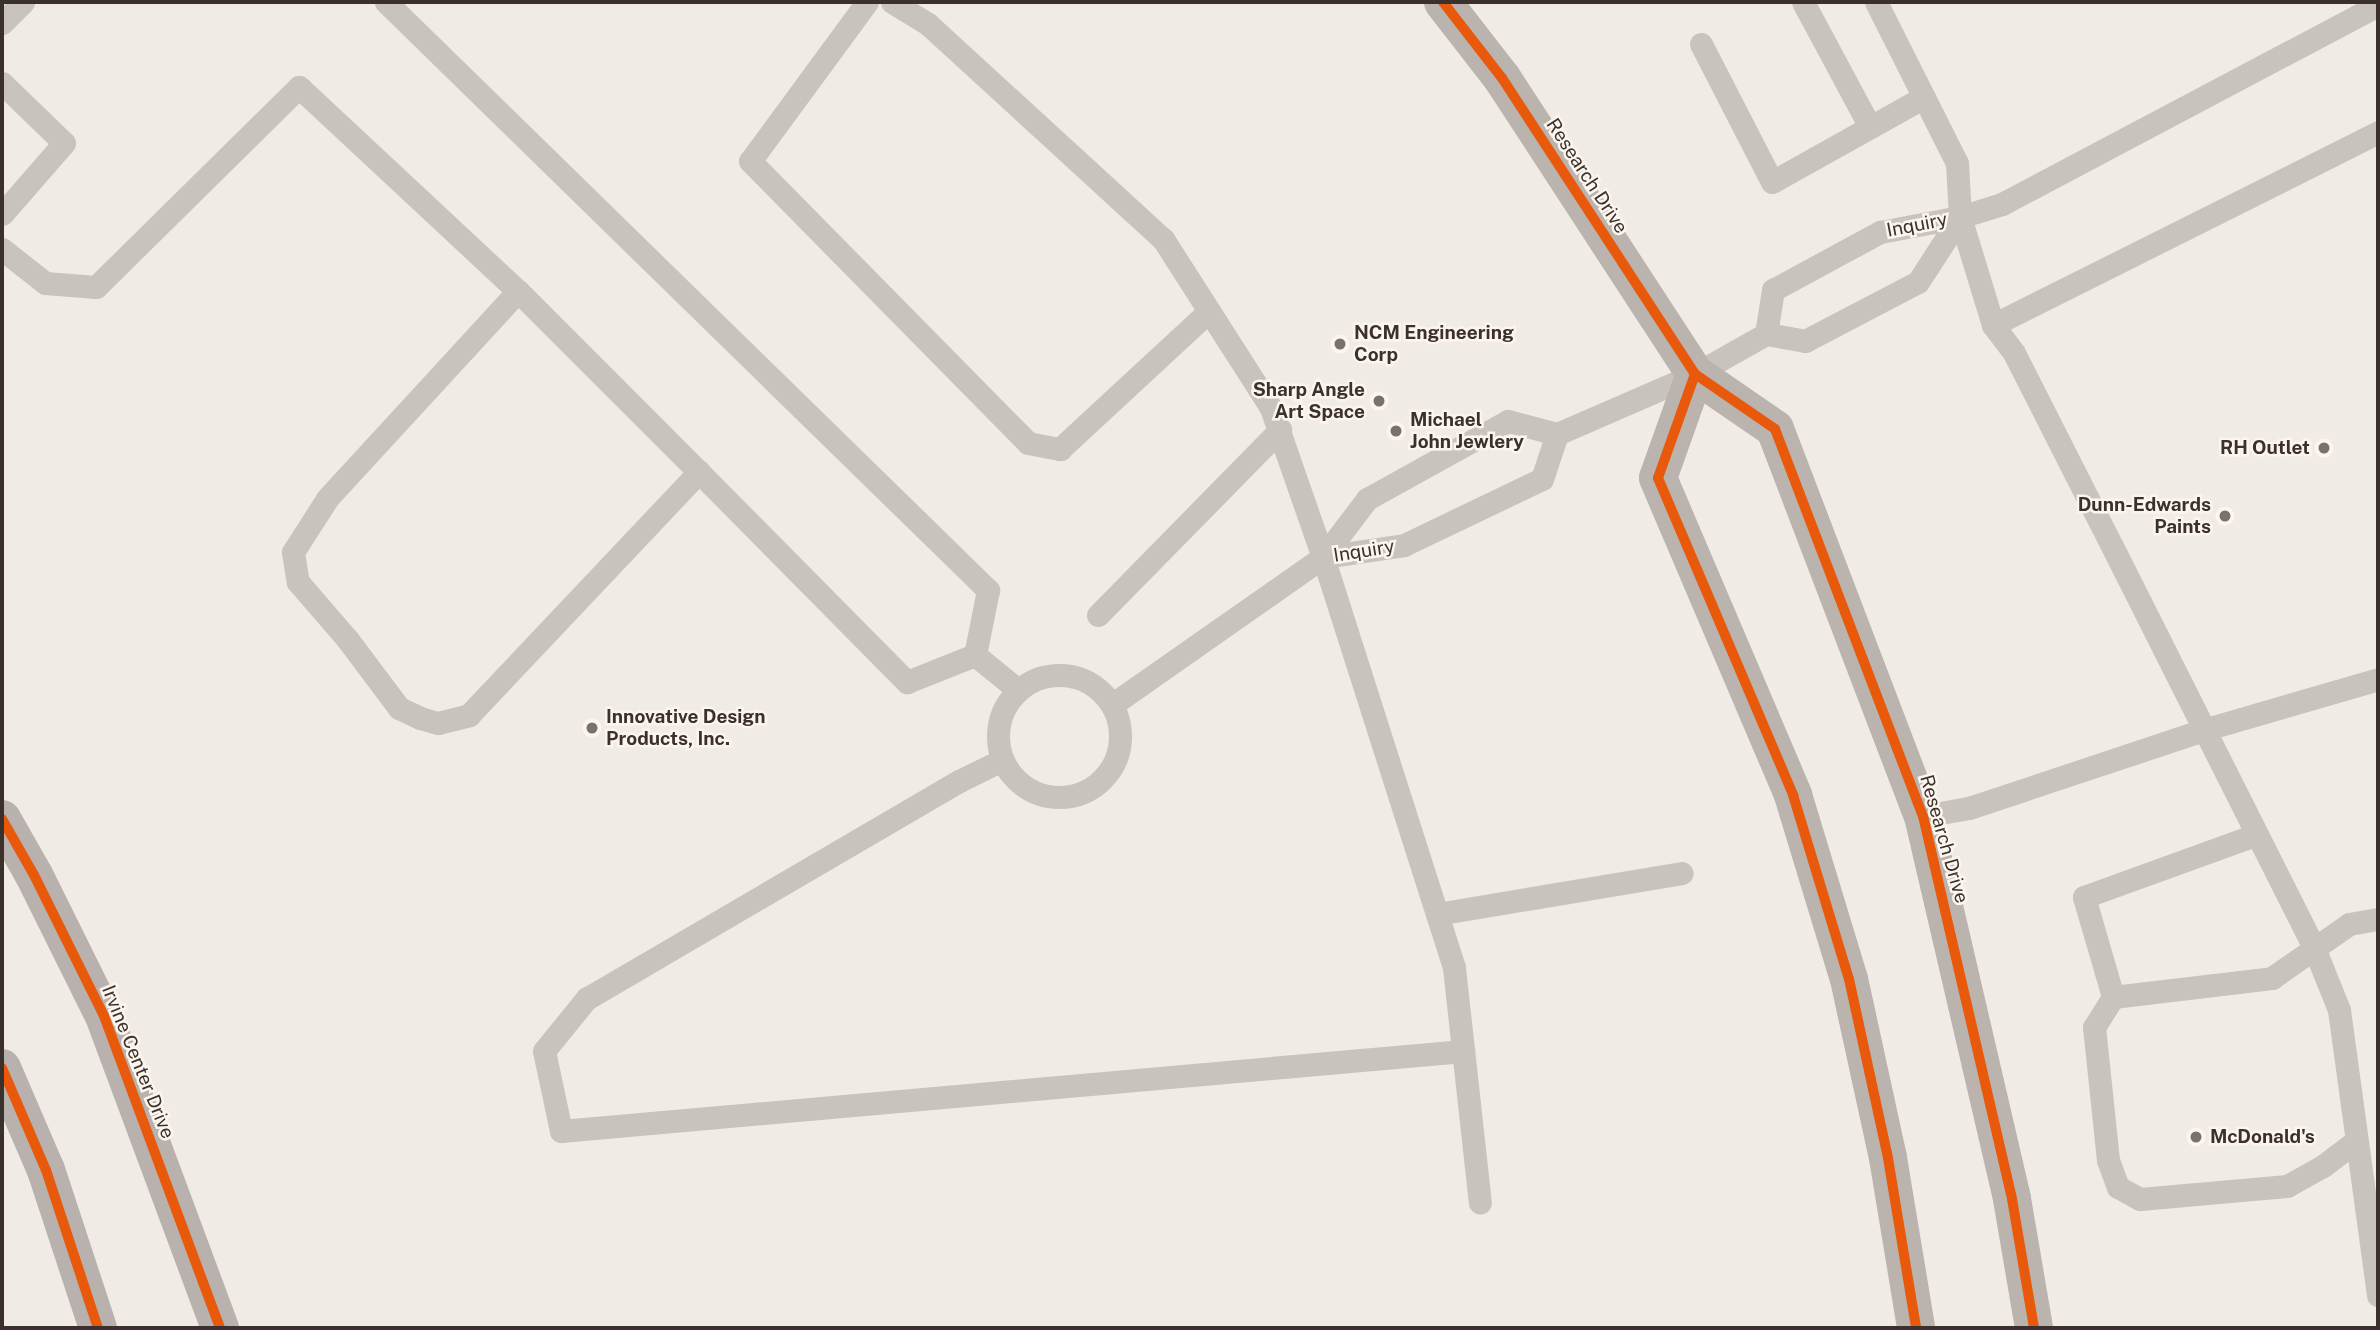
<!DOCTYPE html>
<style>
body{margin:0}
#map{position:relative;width:2380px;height:1330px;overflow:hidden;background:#f0ebe5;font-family:"Public Sans",sans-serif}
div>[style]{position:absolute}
.lane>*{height:23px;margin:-11.5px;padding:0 11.5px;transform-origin:11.5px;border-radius:11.5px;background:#c9c3be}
.lane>.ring{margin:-11.5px;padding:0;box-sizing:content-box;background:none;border:23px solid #c9c3be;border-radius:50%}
.secondary>*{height:38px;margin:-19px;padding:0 19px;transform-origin:19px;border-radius:19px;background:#bab3ae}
.primary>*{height:38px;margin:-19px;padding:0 19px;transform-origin:19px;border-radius:19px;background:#b8b1ad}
.cycleway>*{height:10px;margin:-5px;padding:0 5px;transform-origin:5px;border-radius:5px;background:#e8590c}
.dots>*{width:19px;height:19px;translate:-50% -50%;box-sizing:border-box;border:4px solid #fbf5ee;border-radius:50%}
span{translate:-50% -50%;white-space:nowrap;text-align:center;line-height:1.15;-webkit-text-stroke:5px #fbf5ee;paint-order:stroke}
.street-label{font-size:19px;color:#3b302b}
.poi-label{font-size:19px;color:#3b302b;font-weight:700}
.left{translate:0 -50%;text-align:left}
.right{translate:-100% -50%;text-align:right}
.frame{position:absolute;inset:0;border:4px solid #3b302b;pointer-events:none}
</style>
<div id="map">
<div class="lane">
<i style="left:386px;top:2px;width:842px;rotate:44.33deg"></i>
<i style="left:988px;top:590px;width:66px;rotate:101.3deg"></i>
<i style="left:867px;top:2px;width:197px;rotate:126.3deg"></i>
<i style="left:750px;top:161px;width:396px;rotate:45.4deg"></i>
<i style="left:1028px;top:443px;width:33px;rotate:11deg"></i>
<i style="left:1060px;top:449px;width:203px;rotate:-42.8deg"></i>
<i style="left:892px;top:2px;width:42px;rotate:31.4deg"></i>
<i style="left:928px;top:24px;width:319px;rotate:42.5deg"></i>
<i style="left:1163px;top:239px;width:201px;rotate:57.4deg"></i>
<i style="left:1271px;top:408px;width:158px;rotate:70.8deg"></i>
<i style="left:1323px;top:557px;width:431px;rotate:72.3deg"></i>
<i style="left:1454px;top:968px;width:236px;rotate:83.7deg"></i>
<i style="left:1803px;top:2px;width:142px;rotate:61.8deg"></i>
<i style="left:1876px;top:2px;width:180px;rotate:63.3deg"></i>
<i style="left:1957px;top:163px;width:54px;rotate:86.8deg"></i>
<i style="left:1960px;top:217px;width:113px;rotate:73deg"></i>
<i style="left:1993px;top:325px;width:35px;rotate:53deg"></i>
<i style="left:2014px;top:353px;width:216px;rotate:63.1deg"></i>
<i style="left:2112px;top:546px;width:452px;rotate:63.3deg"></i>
<i style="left:2315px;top:950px;width:65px;rotate:68.2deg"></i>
<i style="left:2339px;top:1010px;width:288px;rotate:82.2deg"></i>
<i style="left:2px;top:23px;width:30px;rotate:-45deg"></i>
<i style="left:1701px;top:44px;width:155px;rotate:62.8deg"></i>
<i style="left:1772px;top:182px;width:174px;rotate:-29.2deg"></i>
<i style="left:2px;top:83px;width:86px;rotate:44.1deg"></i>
<i style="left:64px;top:143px;width:94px;rotate:131.1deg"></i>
<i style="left:2px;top:249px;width:55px;rotate:38.3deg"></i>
<i style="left:45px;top:283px;width:51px;rotate:4.5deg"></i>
<i style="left:96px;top:287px;width:285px;rotate:-44.6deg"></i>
<i style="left:299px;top:87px;width:299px;rotate:43deg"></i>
<i style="left:518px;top:291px;width:282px;rotate:132.6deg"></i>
<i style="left:327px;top:499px;width:63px;rotate:122.7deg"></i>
<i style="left:293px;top:552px;width:30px;rotate:81deg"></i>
<i style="left:298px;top:582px;width:77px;rotate:49.2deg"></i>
<i style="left:348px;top:640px;width:85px;rotate:53.1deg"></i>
<i style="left:399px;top:708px;width:23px;rotate:25deg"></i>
<i style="left:420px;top:718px;width:19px;rotate:16deg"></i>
<i style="left:438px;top:723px;width:32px;rotate:-14deg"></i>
<i style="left:469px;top:715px;width:335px;rotate:-46.6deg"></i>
<i style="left:699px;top:472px;width:296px;rotate:45.3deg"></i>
<i style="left:907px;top:682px;width:73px;rotate:-21.7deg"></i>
<i style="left:518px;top:291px;width:256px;rotate:45deg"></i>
<i style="left:1993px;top:325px;width:431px;rotate:-26.6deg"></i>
<i style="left:1766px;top:334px;width:45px;rotate:-81deg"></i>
<i style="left:1773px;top:290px;width:122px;rotate:-28.5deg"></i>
<i style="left:1880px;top:232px;width:81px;rotate:-10.6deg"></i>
<i style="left:1960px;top:217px;width:44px;rotate:-17.2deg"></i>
<i style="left:2002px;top:204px;width:425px;rotate:-27.9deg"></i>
<i style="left:1323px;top:557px;width:82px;rotate:-8.4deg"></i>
<i style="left:1404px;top:545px;width:153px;rotate:-25.6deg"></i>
<i style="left:1542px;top:479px;width:47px;rotate:-71.6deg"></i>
<i style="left:1098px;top:615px;width:260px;rotate:-45.5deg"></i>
<i style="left:975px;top:655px;width:55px;rotate:39.1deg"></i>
<i class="ring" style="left:998px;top:675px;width:99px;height:99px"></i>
<i style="left:1113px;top:704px;width:256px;rotate:-35deg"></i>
<i style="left:1323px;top:557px;width:73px;rotate:-52.8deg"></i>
<i style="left:1367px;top:499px;width:161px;rotate:-29deg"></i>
<i style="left:1508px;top:421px;width:51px;rotate:14.9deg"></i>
<i style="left:1557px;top:434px;width:150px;rotate:-23.5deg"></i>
<i style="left:1695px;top:374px;width:81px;rotate:-29.4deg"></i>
<i style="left:1766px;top:334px;width:40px;rotate:10deg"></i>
<i style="left:1805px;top:341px;width:127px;rotate:-27.6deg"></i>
<i style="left:1918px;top:282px;width:77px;rotate:-57.1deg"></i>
<i style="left:1002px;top:760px;width:48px;rotate:154deg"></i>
<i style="left:959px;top:781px;width:431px;rotate:149.7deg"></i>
<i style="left:587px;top:998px;width:68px;rotate:129.1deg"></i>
<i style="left:544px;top:1051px;width:82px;rotate:78deg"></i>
<i style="left:561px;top:1131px;width:906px;rotate:-5.07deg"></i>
<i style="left:1923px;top:816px;width:47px;rotate:-9.9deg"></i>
<i style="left:1969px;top:808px;width:247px;rotate:-18.4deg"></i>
<i style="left:2203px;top:730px;width:182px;rotate:-16.2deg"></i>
<i style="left:2255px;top:835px;width:182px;rotate:160.1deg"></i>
<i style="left:2084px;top:897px;width:104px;rotate:73.8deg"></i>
<i style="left:2113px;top:997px;width:160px;rotate:-6.8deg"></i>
<i style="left:2272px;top:978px;width:94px;rotate:-35deg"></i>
<i style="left:2349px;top:924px;width:29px;rotate:-10deg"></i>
<i style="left:1437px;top:914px;width:248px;rotate:-9.5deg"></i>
<i style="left:2113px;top:997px;width:36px;rotate:122deg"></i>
<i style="left:2094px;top:1027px;width:134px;rotate:84deg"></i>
<i style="left:2108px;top:1160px;width:29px;rotate:70deg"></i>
<i style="left:2118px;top:1187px;width:25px;rotate:29deg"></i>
<i style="left:2140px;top:1199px;width:148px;rotate:-5.1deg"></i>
<i style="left:2287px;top:1186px;width:41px;rotate:-29.1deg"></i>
<i style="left:2323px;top:1166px;width:41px;rotate:-37.1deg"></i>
</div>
<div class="secondary">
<i style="left:1443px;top:2px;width:96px;rotate:52.2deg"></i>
<i style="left:1502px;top:78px;width:353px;rotate:56.9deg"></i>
<i style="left:1695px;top:374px;width:97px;rotate:34.5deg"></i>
<i style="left:1775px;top:429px;width:414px;rotate:69.1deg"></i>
<i style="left:1923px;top:816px;width:393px;rotate:76.9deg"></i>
<i style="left:2012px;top:1199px;width:131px;rotate:80.3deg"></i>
<i style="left:1695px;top:374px;width:110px;rotate:109.6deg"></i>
<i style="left:1658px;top:478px;width:345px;rotate:66.9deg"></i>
<i style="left:1793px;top:795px;width:192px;rotate:73.1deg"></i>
<i style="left:1849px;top:979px;width:183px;rotate:77.7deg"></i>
<i style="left:1888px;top:1158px;width:172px;rotate:80.6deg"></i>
</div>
<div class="primary">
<i style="left:2px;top:819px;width:64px;rotate:60.3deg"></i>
<i style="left:34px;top:875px;width:157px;rotate:63.6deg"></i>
<i style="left:104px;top:1016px;width:333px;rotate:69.6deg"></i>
<i style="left:2px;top:1068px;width:111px;rotate:66.7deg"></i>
<i style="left:46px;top:1170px;width:166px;rotate:71.8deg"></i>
</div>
<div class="cycleway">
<i style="left:1443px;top:2px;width:96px;rotate:52.2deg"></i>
<i style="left:1502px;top:78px;width:353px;rotate:56.9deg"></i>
<i style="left:1695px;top:374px;width:97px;rotate:34.5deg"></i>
<i style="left:1775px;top:429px;width:414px;rotate:69.1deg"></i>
<i style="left:1923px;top:816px;width:393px;rotate:76.9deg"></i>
<i style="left:2012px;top:1199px;width:131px;rotate:80.3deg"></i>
<i style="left:1695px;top:374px;width:110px;rotate:109.6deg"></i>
<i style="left:1658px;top:478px;width:345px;rotate:66.9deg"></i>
<i style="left:1793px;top:795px;width:192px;rotate:73.1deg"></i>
<i style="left:1849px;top:979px;width:183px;rotate:77.7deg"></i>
<i style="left:1888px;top:1158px;width:172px;rotate:80.6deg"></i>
<i style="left:2px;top:819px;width:64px;rotate:60.3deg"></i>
<i style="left:34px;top:875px;width:157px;rotate:63.6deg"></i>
<i style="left:104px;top:1016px;width:333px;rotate:69.6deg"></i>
<i style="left:2px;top:1068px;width:111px;rotate:66.7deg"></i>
<i style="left:46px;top:1170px;width:166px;rotate:71.8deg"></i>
</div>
<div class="dots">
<i style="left:1340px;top:344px;background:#7a716c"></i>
<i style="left:1379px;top:401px;background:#7a716c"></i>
<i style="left:1396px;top:431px;background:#7a716c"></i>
<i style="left:2324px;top:448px;background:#7a716c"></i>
<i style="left:2225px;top:516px;background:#7a716c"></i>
<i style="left:592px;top:728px;background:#7a716c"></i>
<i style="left:2196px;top:1137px;background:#7a716c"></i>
</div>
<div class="street-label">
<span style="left:1587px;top:176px;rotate:57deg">Research Drive</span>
<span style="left:1917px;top:225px;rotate:-11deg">Inquiry</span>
<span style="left:1364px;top:551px;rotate:-9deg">Inquiry</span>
<span style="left:1944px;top:839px;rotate:74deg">Research Drive</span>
<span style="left:138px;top:1062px;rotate:68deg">Irvine Center Drive</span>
</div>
<div class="poi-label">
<span class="left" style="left:1354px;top:344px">NCM Engineering<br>Corp</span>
<span class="right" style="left:1365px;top:401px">Sharp Angle<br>Art Space</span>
<span class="left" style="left:1410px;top:431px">Michael<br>John Jewlery</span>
<span class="right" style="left:2310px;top:448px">RH Outlet</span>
<span class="right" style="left:2211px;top:516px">Dunn-Edwards<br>Paints</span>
<span class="left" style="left:606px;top:728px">Innovative Design<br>Products, Inc.</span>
<span class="left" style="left:2210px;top:1137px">McDonald's</span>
</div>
<div class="frame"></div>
</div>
